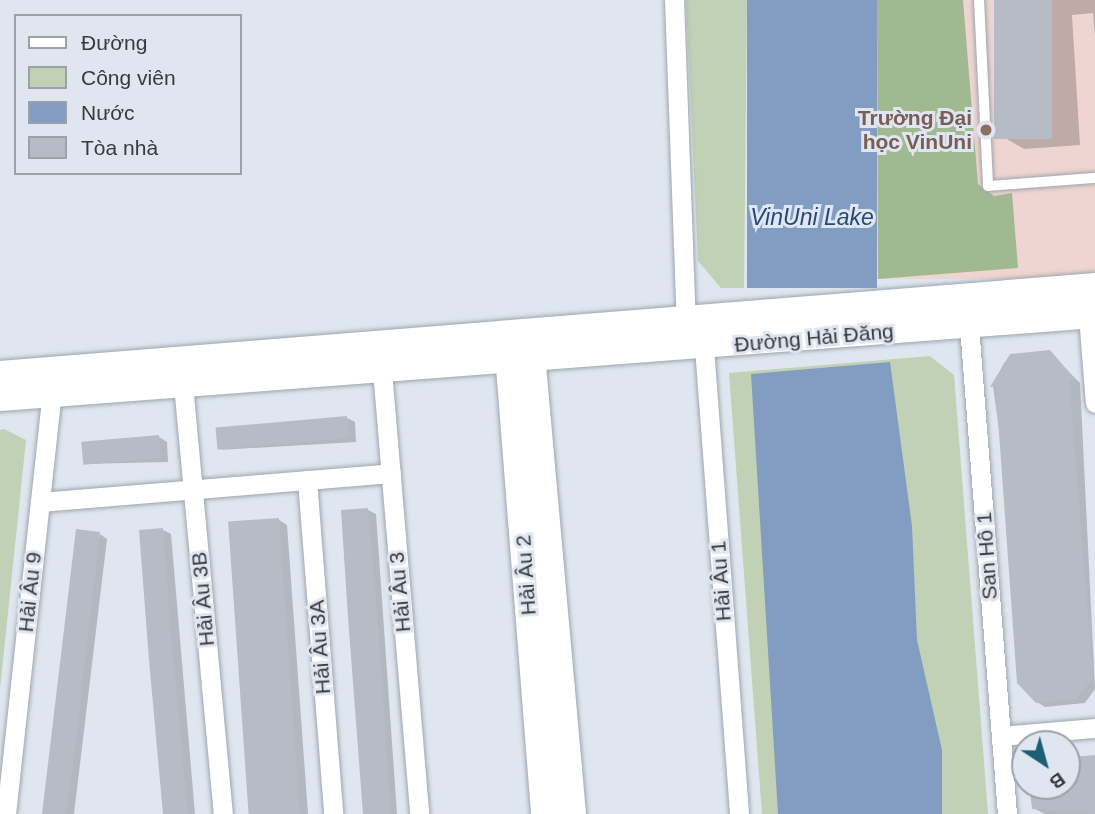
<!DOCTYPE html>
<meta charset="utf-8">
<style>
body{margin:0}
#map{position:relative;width:1095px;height:814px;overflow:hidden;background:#dfe6ef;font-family:Helvetica,sans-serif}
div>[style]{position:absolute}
.education>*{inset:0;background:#efd5d1;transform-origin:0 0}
.green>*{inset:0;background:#c0d1b5}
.forest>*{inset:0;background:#a0b990}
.water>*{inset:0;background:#839cc2;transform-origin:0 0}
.shadow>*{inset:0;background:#0003}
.building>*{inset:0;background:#b6bcc5;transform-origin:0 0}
.roads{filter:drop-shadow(0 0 2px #9ea5ad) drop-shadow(0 0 2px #9ea5ad)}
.lane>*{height:10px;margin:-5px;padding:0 5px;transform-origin:5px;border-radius:5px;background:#fff}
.street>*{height:19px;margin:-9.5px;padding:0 9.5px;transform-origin:9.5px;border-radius:9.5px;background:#fff}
.secondary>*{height:28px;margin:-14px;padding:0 14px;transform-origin:14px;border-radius:14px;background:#fff}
.dots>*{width:19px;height:19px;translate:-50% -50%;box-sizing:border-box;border:4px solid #dfe6ef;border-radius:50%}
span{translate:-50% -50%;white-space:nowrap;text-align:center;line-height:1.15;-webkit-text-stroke:6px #dfe6ef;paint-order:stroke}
.education-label{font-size:21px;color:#785e54;font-weight:700}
.right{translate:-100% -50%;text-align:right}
.street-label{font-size:21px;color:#383a3e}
.water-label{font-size:23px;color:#27487a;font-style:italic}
.legend{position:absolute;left:14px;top:14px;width:228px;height:161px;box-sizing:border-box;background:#dfe6ef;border:2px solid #9ca1a8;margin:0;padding:9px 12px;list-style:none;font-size:21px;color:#383a3e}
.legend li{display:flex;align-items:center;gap:14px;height:35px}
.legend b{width:35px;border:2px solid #9ca1a8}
.north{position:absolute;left:1011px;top:730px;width:70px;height:70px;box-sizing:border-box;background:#dfe6ef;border:2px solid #9ca1a8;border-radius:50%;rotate:144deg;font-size:19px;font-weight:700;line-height:28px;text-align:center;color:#383a3e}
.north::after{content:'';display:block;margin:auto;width:24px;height:32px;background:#1b6072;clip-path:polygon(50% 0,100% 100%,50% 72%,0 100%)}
</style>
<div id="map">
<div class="education">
<i style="left:877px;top:0;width:218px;height:279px"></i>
</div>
<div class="green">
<i style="clip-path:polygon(686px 0,747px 0,744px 288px,721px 288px,698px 261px)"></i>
<i style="clip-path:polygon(930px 356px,954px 375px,988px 814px,762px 814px,729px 373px)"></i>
<i style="clip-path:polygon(4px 429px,26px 440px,0 689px,0 430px)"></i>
</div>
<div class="forest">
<i style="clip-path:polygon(877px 0,963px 0,978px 184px,994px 196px,1012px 193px,1018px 268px,878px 279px)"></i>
</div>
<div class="water">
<i style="left:747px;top:0;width:130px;height:288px"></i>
<i style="clip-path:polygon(890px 362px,912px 526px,917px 640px,942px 750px,942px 814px,778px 814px,751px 374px)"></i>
</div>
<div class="shadow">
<i style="clip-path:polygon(995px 0,1095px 0,1095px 36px,1093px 13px,1072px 15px,1080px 145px,1024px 149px,1005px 138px)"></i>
<i style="clip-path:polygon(1049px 352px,1080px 383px,1095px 689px,1085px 703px,1045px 707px,1037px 702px,993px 386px,1004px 363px)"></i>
<i style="clip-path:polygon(347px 418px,355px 422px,356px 442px,219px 450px)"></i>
<i style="clip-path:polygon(159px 437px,167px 442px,168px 462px,84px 464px)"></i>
<i style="clip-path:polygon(368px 510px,376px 514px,397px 814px,365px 814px)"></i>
<i style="clip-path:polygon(279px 520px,287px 525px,308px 814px,250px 814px)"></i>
<i style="clip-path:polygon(163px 530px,171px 534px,195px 814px,165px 814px)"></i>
<i style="clip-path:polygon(100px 534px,107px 539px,74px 814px,43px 814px)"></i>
<i style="clip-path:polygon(1095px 756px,1095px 814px,1045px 814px,1033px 808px,1028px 786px,1067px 786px,1067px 758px)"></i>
</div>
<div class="building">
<i style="left:994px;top:0;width:58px;height:139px"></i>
<i style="clip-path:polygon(1050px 350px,1075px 379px,1069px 379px,1093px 677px,1077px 699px,1036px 703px,1017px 683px,997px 405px,996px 386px,990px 387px,1010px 354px)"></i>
<i style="left:347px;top:416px;width:22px;height:132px;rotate:85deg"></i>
<i style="left:159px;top:435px;width:23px;height:78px;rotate:85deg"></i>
<i style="clip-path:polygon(368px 508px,379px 640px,391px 814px,363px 814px,348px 617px,341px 510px)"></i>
<i style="left:279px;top:518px;width:297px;height:51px;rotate:86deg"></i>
<i style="clip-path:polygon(163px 528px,171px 635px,188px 814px,163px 814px,149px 660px,139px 530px)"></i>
<i style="clip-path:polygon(76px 529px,100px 532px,72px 773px,66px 814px,42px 814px)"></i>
<i style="clip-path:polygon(1095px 755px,1095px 814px,1032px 809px,1030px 786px,1073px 786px,1071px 757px)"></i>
</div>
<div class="roads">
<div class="lane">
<i style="left:979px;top:0;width:186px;rotate:87.2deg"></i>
<i style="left:988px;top:186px;width:107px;rotate:-4.3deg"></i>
</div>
<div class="street">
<i style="left:674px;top:0;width:321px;rotate:87.9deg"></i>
<i style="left:968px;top:313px;width:503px;rotate:85.55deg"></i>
<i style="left:1088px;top:315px;width:88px;rotate:85.5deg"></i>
<i style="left:704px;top:347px;width:468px;rotate:85.7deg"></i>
<i style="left:382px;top:370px;width:446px;rotate:85.2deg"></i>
<i style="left:183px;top:384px;width:432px;rotate:84.7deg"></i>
<i style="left:307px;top:480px;width:335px;rotate:85.5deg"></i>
<i style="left:40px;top:502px;width:352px;rotate:-4.7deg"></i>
<i style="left:1001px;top:736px;width:94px;rotate:-4.9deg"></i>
<i style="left:6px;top:814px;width:435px;rotate:-83.8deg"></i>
</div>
<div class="secondary">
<i style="left:508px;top:342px;width:473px;rotate:85.5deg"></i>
<i style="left:530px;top:343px;width:473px;rotate:84.9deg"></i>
<i style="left:0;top:375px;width:1099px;rotate:-4.59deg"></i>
<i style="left:0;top:397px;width:1098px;rotate:-4.33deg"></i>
</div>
</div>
<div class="dots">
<i style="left:986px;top:130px;background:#8d6e63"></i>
</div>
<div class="education-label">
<span class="right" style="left:972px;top:130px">Trường Đại<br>học VinUni</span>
</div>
<div class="street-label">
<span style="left:814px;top:338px;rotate:-5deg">Đường Hải Đăng</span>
<span style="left:987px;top:556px;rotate:-94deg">San Hô 1</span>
<span style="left:526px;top:575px;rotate:-94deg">Hải Âu 2</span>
<span style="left:721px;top:581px;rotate:-94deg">Hải Âu 1</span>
<span style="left:30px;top:592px;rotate:-84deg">Hải Âu 9</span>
<span style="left:400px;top:592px;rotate:-95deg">Hải Âu 3</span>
<span style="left:203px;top:599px;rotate:-95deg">Hải Âu 3B</span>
<span style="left:320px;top:647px;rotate:-94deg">Hải Âu 3A</span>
</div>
<div class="water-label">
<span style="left:812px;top:217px">VinUni Lake</span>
</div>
<ul class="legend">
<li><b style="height:9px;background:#fff"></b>Đường</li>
<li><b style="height:19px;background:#c0d1b5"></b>Công viên</li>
<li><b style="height:19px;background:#839cc2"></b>Nước</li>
<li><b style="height:19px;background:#b6bcc5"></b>Tòa nhà</li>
</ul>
<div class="north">B</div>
</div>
